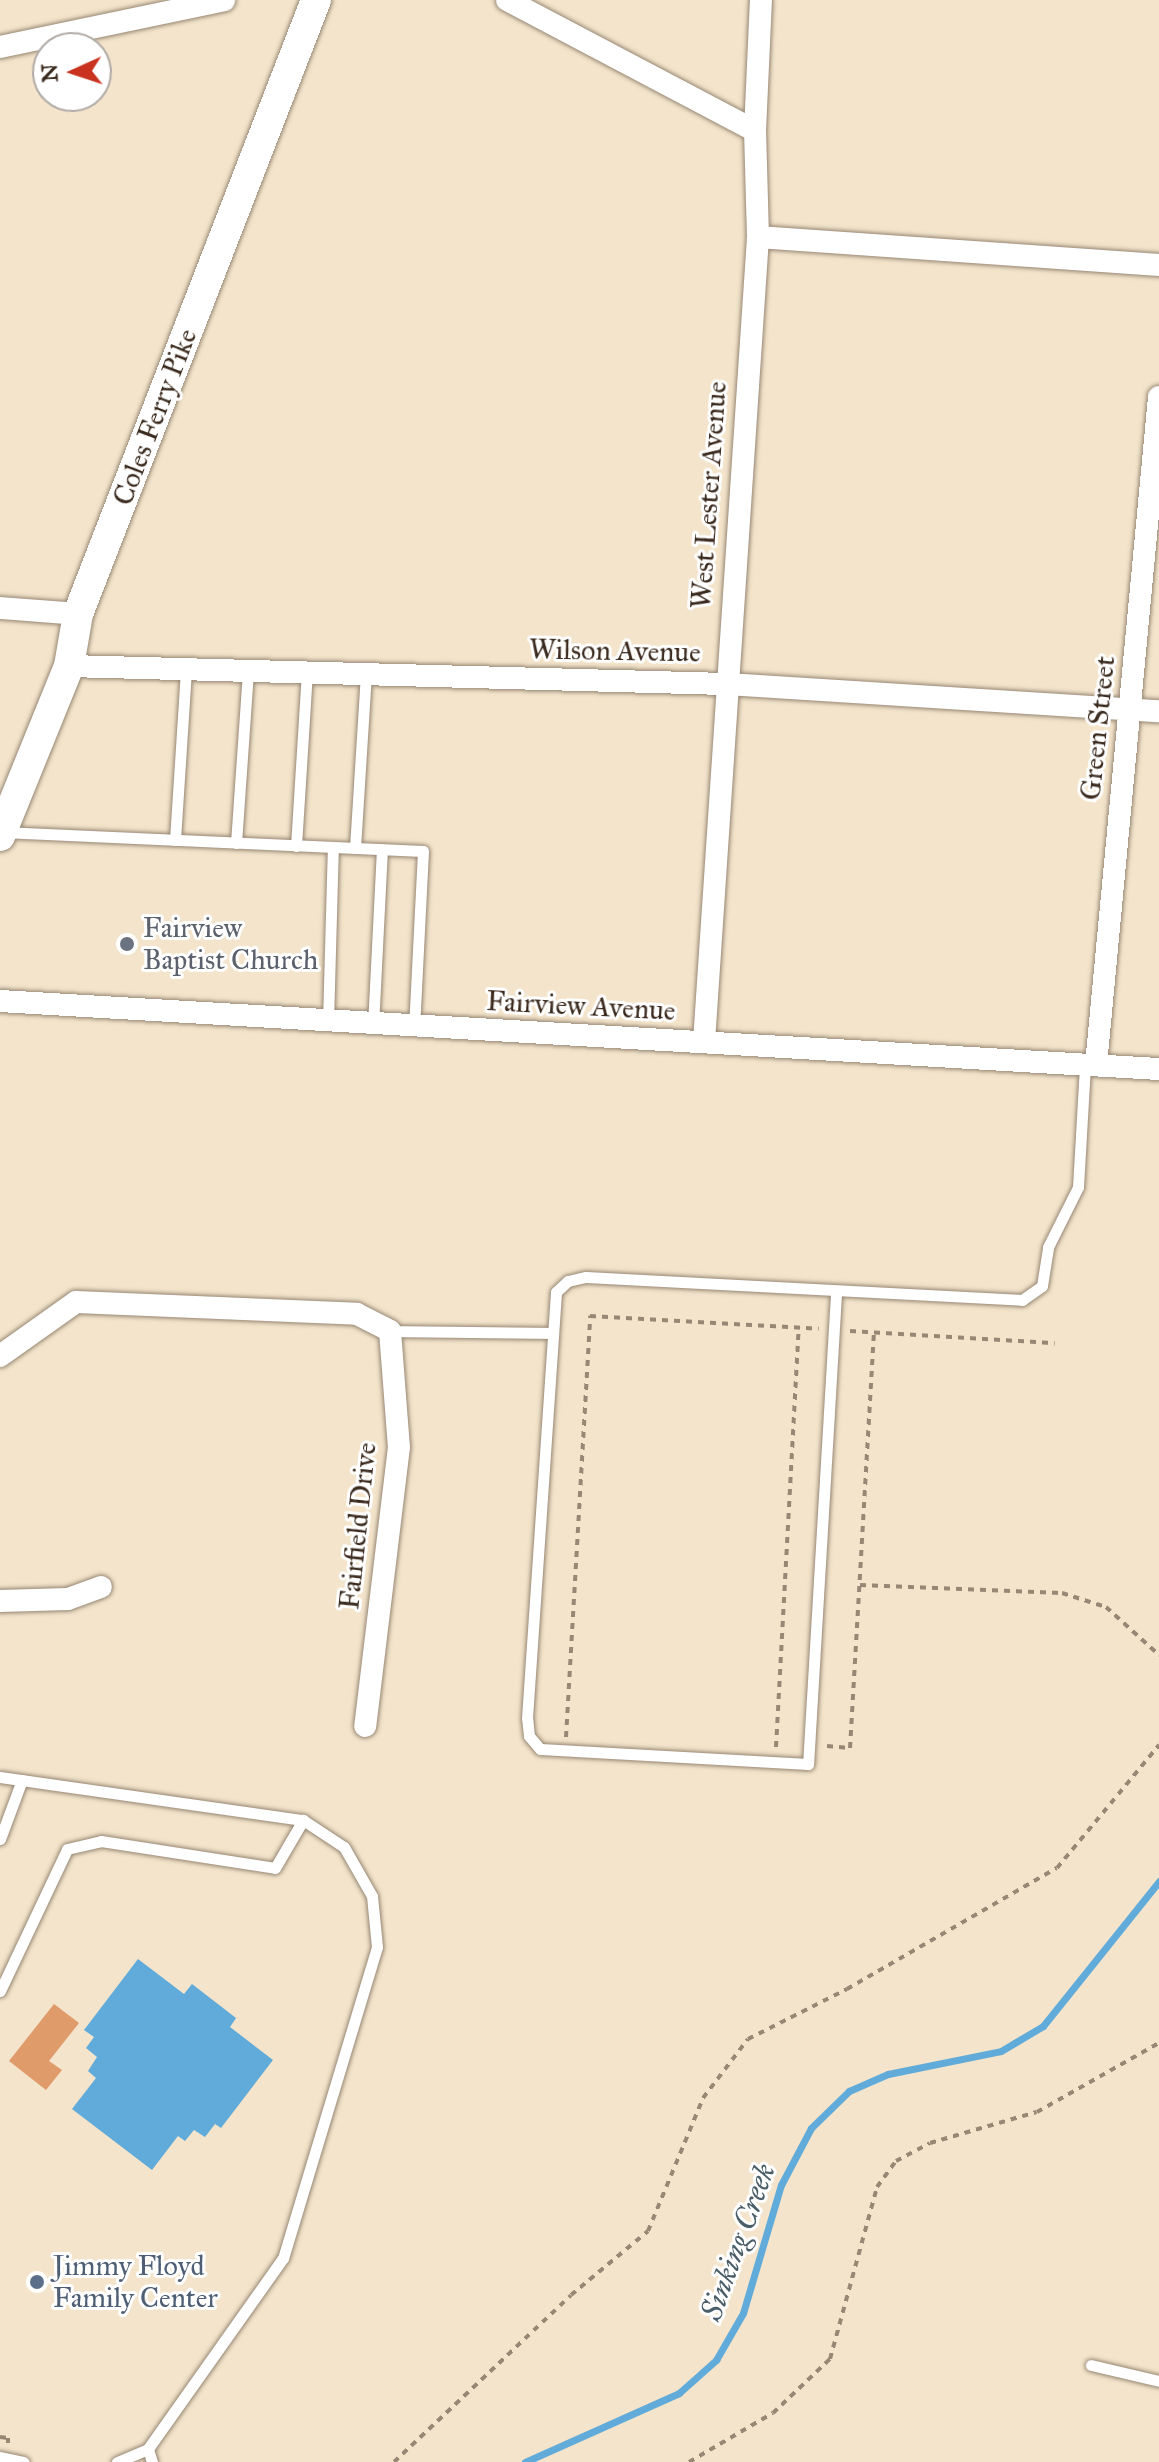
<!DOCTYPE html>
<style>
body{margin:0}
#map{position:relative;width:1159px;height:2462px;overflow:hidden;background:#f3e4cb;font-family:"IM FELL Great Primer",serif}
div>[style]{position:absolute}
.water>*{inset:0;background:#60abd9}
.stream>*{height:7px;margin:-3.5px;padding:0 3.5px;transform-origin:3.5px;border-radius:3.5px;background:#60abd9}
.building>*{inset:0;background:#e09b6b}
.path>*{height:4px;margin-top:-2px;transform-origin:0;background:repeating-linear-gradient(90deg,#978774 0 6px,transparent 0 12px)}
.roads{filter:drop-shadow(0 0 2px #978774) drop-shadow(0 0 2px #978774)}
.lane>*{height:11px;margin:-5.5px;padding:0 5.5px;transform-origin:5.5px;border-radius:5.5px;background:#fff}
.street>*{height:22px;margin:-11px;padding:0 11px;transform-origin:11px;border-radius:11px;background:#fff}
.secondary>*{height:30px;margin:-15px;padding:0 15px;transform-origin:15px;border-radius:15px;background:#fff}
.dots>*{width:22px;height:22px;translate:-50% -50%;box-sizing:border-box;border:4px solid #fff;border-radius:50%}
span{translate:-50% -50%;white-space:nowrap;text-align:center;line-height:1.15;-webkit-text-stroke:6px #fff;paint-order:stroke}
.street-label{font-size:28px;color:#3b2a1e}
.worship-label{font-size:28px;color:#5b616d}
.left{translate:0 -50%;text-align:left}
.service-label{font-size:28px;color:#4e5e75}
.water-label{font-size:30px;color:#4a5e69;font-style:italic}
.north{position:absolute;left:32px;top:32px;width:80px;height:80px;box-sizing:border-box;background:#fff;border:2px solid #b1aaa5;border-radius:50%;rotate:267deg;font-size:22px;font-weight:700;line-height:32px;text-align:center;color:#3b2a1e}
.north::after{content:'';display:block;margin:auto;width:28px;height:36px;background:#c8321e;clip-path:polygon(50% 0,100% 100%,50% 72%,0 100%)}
</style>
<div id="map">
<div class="water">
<i style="clip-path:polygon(138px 1959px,184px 1994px,192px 1984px,236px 2018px,230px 2027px,273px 2060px,221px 2128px,215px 2124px,205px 2137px,194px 2130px,185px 2141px,178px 2136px,152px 2170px,72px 2109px,96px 2078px,88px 2071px,97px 2057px,86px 2048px,94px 2037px,84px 2030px)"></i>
</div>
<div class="stream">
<i style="left:525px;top:2462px;width:169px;rotate:-24.1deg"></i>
<i style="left:679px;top:2393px;width:50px;rotate:-41.7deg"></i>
<i style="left:716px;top:2360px;width:54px;rotate:-60.1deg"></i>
<i style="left:743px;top:2313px;width:134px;rotate:-73.5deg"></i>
<i style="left:781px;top:2185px;width:64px;rotate:-62.2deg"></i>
<i style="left:811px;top:2128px;width:53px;rotate:-44.2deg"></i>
<i style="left:849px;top:2091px;width:43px;rotate:-23.6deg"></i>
<i style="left:888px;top:2074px;width:115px;rotate:-11.5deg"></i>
<i style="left:1001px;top:2051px;width:49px;rotate:-30.8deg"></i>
<i style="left:1043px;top:2026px;width:186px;rotate:-51.3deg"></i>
</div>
<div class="building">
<i style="clip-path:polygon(54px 2004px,79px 2023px,49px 2061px,62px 2070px,46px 2090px,9px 2061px)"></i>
</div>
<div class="path">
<i style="left:850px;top:1331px;width:205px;rotate:3.4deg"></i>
<i style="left:860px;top:1585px;width:202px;rotate:2.3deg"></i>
<i style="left:1062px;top:1593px;width:46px;rotate:17.7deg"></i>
<i style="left:1106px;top:1607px;width:72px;rotate:42.2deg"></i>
<i style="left:566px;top:1737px;width:422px;rotate:-86.7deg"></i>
<i style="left:590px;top:1316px;width:229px;rotate:3.2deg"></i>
<i style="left:827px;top:1746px;width:23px;rotate:5deg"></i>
<i style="left:850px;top:1748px;width:417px;rotate:-86.7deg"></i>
<i style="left:776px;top:1747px;width:420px;rotate:-86.9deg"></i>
<i style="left:0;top:2437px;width:8px;rotate:7deg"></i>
<i style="left:8px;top:2438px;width:5px;rotate:90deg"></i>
<i style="left:394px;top:2462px;width:243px;rotate:-43.3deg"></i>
<i style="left:571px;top:2295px;width:100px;rotate:-39.7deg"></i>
<i style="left:648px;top:2231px;width:144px;rotate:-67.5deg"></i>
<i style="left:703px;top:2098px;width:74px;rotate:-52.7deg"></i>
<i style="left:748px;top:2039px;width:111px;rotate:-26.8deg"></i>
<i style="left:847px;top:1989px;width:242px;rotate:-30deg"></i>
<i style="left:1057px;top:1868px;width:160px;rotate:-50.3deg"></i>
<i style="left:689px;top:2462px;width:97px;rotate:-30.3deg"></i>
<i style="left:773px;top:2413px;width:79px;rotate:-43.5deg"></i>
<i style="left:830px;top:2359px;width:178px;rotate:-74.7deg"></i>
<i style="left:877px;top:2187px;width:32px;rotate:-54deg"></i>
<i style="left:896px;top:2161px;width:38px;rotate:-28deg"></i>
<i style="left:930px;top:2143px;width:111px;rotate:-16.2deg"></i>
<i style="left:1037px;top:2112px;width:140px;rotate:-29.5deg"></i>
</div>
<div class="roads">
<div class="lane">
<i style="left:2px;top:832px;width:421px;rotate:2.6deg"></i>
<i style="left:423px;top:851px;width:178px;rotate:92.9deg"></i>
<i style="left:175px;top:840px;width:171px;rotate:-86.3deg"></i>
<i style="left:236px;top:843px;width:172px;rotate:-86deg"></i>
<i style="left:296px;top:846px;width:173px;rotate:-86.4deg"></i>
<i style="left:355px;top:848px;width:173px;rotate:-86.4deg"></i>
<i style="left:328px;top:1022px;width:175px;rotate:-88.4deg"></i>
<i style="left:373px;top:1026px;width:177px;rotate:-87.1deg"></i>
<i style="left:836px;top:1294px;width:471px;rotate:93.4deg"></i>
<i style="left:808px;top:1764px;width:268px;rotate:-176.8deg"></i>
<i style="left:540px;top:1749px;width:17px;rotate:-130deg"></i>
<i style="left:529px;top:1736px;width:18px;rotate:-96deg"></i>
<i style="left:527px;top:1718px;width:427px;rotate:-86.1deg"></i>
<i style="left:556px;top:1292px;width:16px;rotate:-43deg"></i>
<i style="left:568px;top:1281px;width:18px;rotate:-13deg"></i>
<i style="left:586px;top:1277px;width:437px;rotate:3deg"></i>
<i style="left:1022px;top:1300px;width:24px;rotate:-35deg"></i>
<i style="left:1042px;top:1286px;width:39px;rotate:-81deg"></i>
<i style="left:1048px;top:1247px;width:67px;rotate:-63.4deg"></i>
<i style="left:1078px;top:1187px;width:122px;rotate:-86.7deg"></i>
<i style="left:390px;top:1331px;width:161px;rotate:0.7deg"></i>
<i style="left:0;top:1777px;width:306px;rotate:8.1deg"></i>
<i style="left:303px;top:1820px;width:49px;rotate:33.4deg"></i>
<i style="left:344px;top:1847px;width:56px;rotate:60.3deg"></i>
<i style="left:372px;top:1896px;width:51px;rotate:84.4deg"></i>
<i style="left:377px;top:1947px;width:325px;rotate:106.8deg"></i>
<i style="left:283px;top:2258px;width:234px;rotate:125.3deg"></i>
<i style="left:148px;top:2449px;width:34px;rotate:157deg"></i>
<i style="left:0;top:1839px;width:63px;rotate:-69.6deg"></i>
<i style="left:0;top:1991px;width:157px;rotate:-64.7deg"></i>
<i style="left:67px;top:1849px;width:35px;rotate:-13deg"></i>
<i style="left:101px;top:1841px;width:176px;rotate:8.8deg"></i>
<i style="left:275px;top:1868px;width:56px;rotate:-59.7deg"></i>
<i style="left:1091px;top:2365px;width:70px;rotate:13.2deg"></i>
<i style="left:148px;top:2449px;width:14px;rotate:73deg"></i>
<i style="left:0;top:2457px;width:24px;rotate:12deg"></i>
</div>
<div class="street">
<i style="left:507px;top:0;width:280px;rotate:27.8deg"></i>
<i style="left:0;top:47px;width:229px;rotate:-11.8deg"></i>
<i style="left:758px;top:237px;width:402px;rotate:4deg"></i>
<i style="left:0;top:608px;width:78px;rotate:4.4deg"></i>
<i style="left:69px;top:666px;width:657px;rotate:1.57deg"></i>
<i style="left:726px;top:684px;width:434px;rotate:3.6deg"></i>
<i style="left:0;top:1001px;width:1161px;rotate:3.36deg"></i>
<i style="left:704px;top:1042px;width:807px;rotate:-86.16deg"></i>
<i style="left:758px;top:237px;width:106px;rotate:-91.6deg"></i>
<i style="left:755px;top:131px;width:131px;rotate:-87.4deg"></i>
<i style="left:1096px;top:1065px;width:671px;rotate:-84.61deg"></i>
<i style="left:0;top:1356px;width:93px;rotate:-35.4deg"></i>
<i style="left:76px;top:1302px;width:281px;rotate:2.4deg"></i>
<i style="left:357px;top:1314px;width:37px;rotate:27deg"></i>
<i style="left:390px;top:1331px;width:116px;rotate:85.6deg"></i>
<i style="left:399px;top:1447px;width:281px;rotate:96.9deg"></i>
<i style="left:0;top:1601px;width:68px;rotate:-1.7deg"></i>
<i style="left:68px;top:1599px;width:35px;rotate:-20deg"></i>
</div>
<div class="secondary">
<i style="left:0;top:836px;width:183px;rotate:-67.9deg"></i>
<i style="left:69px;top:666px;width:53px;rotate:-80.2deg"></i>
<i style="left:78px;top:614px;width:659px;rotate:-68.81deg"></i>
</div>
</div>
<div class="dots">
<i style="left:127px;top:944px;background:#6b7280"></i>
<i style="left:37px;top:2282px;background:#5c6f8a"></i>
</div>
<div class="street-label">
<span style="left:155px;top:417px;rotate:-69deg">Coles Ferry Pike</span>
<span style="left:709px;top:495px;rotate:-86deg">West Lester Avenue</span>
<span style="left:615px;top:651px;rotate:1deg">Wilson Avenue</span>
<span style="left:1098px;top:728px;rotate:-84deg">Green Street</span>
<span style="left:581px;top:1006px;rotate:3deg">Fairview Avenue</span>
<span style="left:358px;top:1526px;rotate:-84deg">Fairfield Drive</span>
</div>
<div class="worship-label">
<span class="left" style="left:143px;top:944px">Fairview<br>Baptist Church</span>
</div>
<div class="service-label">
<span class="left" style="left:53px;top:2282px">Jimmy Floyd<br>Family Center</span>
</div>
<div class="water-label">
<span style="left:738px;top:2242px;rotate:-70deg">Sinking Creek</span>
</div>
<div class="north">N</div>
</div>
